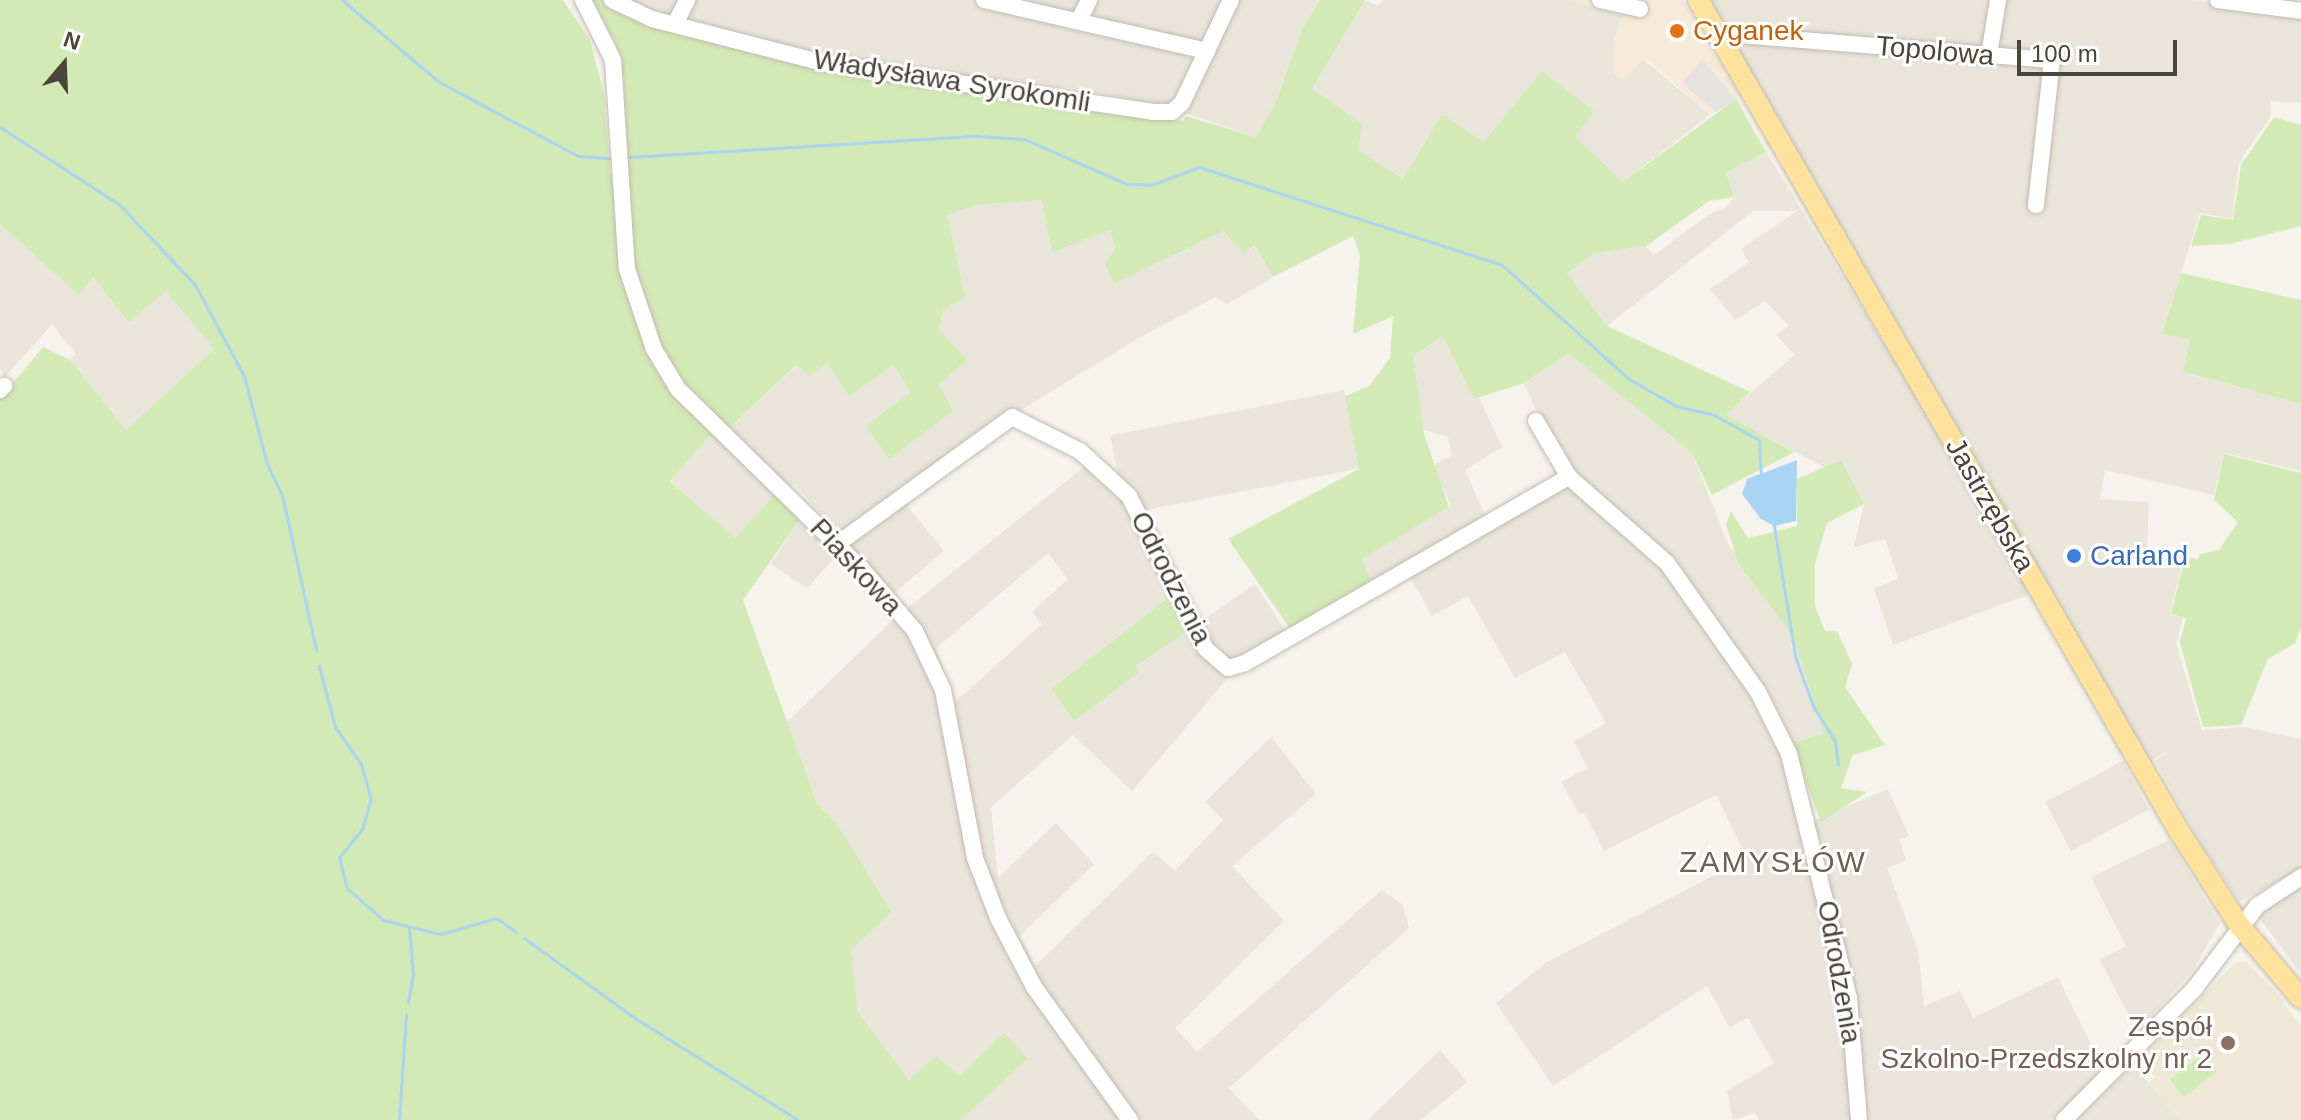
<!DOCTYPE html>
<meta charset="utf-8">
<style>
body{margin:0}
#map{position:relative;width:2301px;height:1120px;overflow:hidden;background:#f6f3ec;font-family:Helvetica,sans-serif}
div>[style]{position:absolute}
.residential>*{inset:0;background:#eae5da;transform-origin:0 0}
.commercial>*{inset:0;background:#f7ead8}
.education>*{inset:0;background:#efe8d6}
.green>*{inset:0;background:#d2eab5;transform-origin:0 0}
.parking>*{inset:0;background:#e5e3e0}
.water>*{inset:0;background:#a9d4f2}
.stream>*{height:3px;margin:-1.5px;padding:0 1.5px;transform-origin:1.5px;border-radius:1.5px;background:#a9d4f2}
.roads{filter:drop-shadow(0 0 2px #c2bbae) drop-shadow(0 0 2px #c2bbae)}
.minor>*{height:16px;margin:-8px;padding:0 8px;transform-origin:8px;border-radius:8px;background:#fff}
.major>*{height:20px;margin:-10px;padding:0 10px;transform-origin:10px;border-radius:10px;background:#ffe39c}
.dots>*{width:22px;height:22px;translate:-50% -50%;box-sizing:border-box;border:4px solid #fff;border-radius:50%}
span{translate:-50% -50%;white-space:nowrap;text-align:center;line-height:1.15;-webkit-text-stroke:6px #fff;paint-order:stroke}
.food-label{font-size:28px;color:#c56008}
.left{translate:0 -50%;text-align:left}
.street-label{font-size:28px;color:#4b4439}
.shop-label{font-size:28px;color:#366cbe}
.education-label{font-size:28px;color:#785e54}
.right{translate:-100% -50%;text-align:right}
.neighbourhood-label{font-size:30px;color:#6e6250;letter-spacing:2px}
.north{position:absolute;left:24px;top:24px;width:80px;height:80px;-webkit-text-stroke:6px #fff;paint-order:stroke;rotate:19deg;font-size:22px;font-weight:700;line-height:32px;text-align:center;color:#4b4439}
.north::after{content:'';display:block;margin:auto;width:28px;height:36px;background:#4b4439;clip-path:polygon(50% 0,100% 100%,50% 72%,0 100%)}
.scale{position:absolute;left:2017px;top:40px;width:160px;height:36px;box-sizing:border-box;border:4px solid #4b4439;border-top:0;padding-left:10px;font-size:24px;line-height:28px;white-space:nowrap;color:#4b4439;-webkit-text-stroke:6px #fff;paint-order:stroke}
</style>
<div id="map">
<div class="residential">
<i style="clip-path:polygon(625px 0,1320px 0,1301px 31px,1277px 99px,1256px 137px,1161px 105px,1068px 87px,1032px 88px,820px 60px,664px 19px)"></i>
<i style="clip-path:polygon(1365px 0,1378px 6px,1383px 0,1571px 0,1623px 15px,1615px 36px,1710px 115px,1623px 182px,1574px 137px,1594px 110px,1484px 142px,1442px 114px,1403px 179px,1358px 150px,1312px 89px)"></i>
<i style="clip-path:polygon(1710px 0,2192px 0,2301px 14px,2301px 103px,2271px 101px,2270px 118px,2239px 162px,2232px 219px,2200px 213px,2162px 333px,2190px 339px,2184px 373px,2301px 404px,2301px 471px,2224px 453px,2214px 495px,2105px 470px,2100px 499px,2149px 502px,2147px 549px,2184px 556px,2170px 614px,2183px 618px,2176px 644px,2202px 730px,2245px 727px,2301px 739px,2301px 870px,2240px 901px,2205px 850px,2155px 761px,2169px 751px,2149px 762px)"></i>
<i style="clip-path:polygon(1766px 152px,1937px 431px,2030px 594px,1893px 645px,1874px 589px,1898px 578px,1885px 539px,1854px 547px,1864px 504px,1840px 460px,1828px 469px,1725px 415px,1795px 355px,1776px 335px,1789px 326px,1765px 301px,1735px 320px,1710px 289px,1749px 262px,1741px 249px,1797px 211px,1753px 211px,1607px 326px,1567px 273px,1595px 253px,1646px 246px,1654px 255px,1711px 213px,1727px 207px,1734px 197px,1725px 174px)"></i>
<i style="clip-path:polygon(1042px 200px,1110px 230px,1115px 249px,1114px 284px,1224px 231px,1253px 245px,1273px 277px,1227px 304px,1216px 297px,1137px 339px,971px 441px,965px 440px,849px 530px,836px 530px,794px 484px,777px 492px,735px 539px,670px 480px,715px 429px,735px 424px,797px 365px,828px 362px,849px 397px,893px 365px,911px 392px,953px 411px,939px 384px,939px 330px,943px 310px,965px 295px,946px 215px,977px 205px)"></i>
<i style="clip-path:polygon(0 224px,79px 294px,93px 276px,166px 290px,214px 349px,126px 430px,70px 360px,76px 354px,52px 324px,5px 377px,0 369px)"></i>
<i style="clip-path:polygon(1448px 332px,1502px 447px,1465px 470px,1490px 527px,1560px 487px,1571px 487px,1524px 383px,1568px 353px,1692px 453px,1728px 544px,1795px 633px,1834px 736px,1781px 751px,1803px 825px,1888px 789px,1909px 836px,1899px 839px,1906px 861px,1887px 868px,1918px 950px,1924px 1006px,1960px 991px,1973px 1018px,2058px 977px,2102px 1066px,2116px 1081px,2133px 1065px,2180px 1120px,1759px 1120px,1755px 1113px,1733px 1120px,1727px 1091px,1774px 1063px,1748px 1018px,1729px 1027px,1707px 986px,1553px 1086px,1496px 1003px,1544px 964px,1747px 858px,1716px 795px,1604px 851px,1585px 814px,1579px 813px,1561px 782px,1588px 768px,1574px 742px,1606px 723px,1565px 652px,1515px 678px,1468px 596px,1432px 616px,1405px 568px,1370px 588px,1359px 559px,1451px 506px,1433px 466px,1452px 455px,1448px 437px,1418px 428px,1407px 353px)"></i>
<i style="left:1344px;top:390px;width:80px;height:238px;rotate:79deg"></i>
<i style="clip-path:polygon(evenodd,1088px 464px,1126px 500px,1173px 594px,1051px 689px,1074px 721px,1138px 673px,1135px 667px,1255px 584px,1286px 632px,1231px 674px,1132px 791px,1073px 735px,991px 807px,998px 878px,1056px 823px,1094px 864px,1020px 936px,1035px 966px,1153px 852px,1175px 871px,1223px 820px,1205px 802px,1271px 737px,1316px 794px,1232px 866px,1284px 921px,1175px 1028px,1197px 1052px,1382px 890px,1403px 905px,1409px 928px,1229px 1088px,1259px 1120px,961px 1120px,1028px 1059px,960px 1076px,909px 1080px,858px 1012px,836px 822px,812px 799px,784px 725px,895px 618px,1088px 464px,1048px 553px,1068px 579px,1032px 612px,1042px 624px,954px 703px,936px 648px,1048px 553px)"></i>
<i style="clip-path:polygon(904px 502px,944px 551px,894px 593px,853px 551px,852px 542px)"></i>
<i style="clip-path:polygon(801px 518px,838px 554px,807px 588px,771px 564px)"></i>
<i style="left:2123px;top:761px;width:55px;height:88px;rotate:62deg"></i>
<i style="clip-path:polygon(2169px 840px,2220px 923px,2191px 973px,2137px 1031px,2100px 960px,2126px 946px,2091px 877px)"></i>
<i style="clip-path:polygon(2301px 883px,2301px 974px,2257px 915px)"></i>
<i style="clip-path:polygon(1440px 1050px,1467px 1082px,1421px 1120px,1368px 1120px)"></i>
</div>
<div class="commercial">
<i style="clip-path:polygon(1571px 0,1683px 0,1740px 95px,1710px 115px,1645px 58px,1624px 80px,1613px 73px,1615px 36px,1623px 15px)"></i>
</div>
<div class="education">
<i style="clip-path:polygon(2236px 962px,2246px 962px,2276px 992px,2301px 1027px,2301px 1120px,2180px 1120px,2149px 1083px,2155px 1077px,2139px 1058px)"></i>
</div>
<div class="green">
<i style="clip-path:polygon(0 0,563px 0,590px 40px,604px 94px,610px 175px,624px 172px,624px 79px,615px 41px,590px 0,603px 0,633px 19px,831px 69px,1183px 121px,1186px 116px,1256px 137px,1277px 99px,1301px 31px,1320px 0,1365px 0,1312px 89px,1362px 124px,1358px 150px,1403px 179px,1442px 114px,1484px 142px,1542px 71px,1594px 111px,1575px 137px,1623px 182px,1736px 99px,1766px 152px,1726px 173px,1734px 197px,1709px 201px,1646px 246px,1595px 253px,1567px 273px,1607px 326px,1750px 392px,1726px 415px,1794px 452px,1712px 495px,1692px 453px,1568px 353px,1524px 383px,1474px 399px,1443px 336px,1413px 355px,1424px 434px,1449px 507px,1362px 559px,1372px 584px,1291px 630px,1228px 539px,1359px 469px,1345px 396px,1369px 386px,1390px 358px,1393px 316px,1353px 334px,1360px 255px,1353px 236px,1273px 277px,1254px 245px,1243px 253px,1224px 231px,1114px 284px,1105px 264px,1115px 249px,1110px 230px,1052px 252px,1042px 200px,977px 205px,947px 215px,965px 296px,943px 310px,939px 330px,967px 360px,939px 384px,953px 411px,889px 459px,866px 426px,911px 392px,893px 365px,849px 397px,828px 363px,810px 375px,796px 365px,734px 424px,715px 429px,670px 481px,735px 538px,777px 492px,801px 518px,743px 600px,817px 804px,836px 822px,891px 912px,851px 950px,858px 1012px,909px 1080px,936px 1056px,960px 1076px,1004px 1033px,1028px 1059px,961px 1120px,0 1120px,0 399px,43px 347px,70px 360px,126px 430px,214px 349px,166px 291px,129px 322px,93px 277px,79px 295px,0 224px)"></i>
<i style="clip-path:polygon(2274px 117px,2301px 125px,2301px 226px,2229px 244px,2191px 246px,2201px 215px,2233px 220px,2241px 165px)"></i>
<i style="clip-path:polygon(2181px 273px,2301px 300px,2301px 404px,2183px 372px,2190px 339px,2162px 334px)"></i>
<i style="clip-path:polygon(2224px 454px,2301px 473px,2301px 628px,2295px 643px,2268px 659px,2241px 725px,2203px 727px,2180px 642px,2186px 618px,2171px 614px,2185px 557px,2198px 559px,2200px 554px,2219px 550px,2238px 522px,2214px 500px)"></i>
<i style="clip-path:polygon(1841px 460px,1864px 504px,1827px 523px,1815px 563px,1815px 606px,1825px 631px,1837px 631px,1852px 664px,1845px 687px,1885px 745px,1853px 755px,1841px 788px,1867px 792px,1821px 822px,1792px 743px,1824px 734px,1798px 651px,1784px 624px,1738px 563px,1726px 524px,1731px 511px,1748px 538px,1797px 526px,1797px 479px)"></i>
<i style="clip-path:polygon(1173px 594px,1189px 630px,1136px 666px,1138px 673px,1074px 721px,1051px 689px)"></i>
<i style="left:2202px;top:1054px;width:23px;height:41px;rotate:52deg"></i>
</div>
<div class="parking">
<i style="clip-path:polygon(1702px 59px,1736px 99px,1716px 112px,1682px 83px)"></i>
</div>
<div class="water">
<i style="clip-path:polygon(1797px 460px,1796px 521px,1774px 526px,1761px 519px,1742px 494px,1747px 479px)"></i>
</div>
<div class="stream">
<i style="left:342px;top:0;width:127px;rotate:40.2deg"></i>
<i style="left:439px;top:82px;width:157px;rotate:28deg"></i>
<i style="left:578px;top:156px;width:32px;rotate:4deg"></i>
<i style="left:0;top:127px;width:143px;rotate:33deg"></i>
<i style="left:120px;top:205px;width:110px;rotate:46.8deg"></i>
<i style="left:195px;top:285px;width:103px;rotate:61.7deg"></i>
<i style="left:244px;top:376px;width:91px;rotate:75.4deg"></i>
<i style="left:267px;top:464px;width:34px;rotate:64deg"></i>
<i style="left:282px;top:495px;width:159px;rotate:77.6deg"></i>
<i style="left:629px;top:157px;width:348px;rotate:-3.5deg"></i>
<i style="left:976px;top:136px;width:48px;rotate:3.6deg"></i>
<i style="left:1024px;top:139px;width:112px;rotate:23.6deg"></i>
<i style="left:1127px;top:184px;width:24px;rotate:2deg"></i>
<i style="left:1151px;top:185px;width:51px;rotate:-20.6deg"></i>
<i style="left:1199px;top:167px;width:318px;rotate:17.9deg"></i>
<i style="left:1502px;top:265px;width:171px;rotate:41.9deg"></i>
<i style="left:1629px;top:379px;width:54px;rotate:29.9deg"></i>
<i style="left:1676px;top:406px;width:39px;rotate:13deg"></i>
<i style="left:1714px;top:415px;width:51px;rotate:29.1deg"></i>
<i style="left:1759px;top:440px;width:33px;rotate:87deg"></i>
<i style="left:1774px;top:526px;width:132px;rotate:80.8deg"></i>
<i style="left:1795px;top:656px;width:53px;rotate:70.2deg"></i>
<i style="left:1813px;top:706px;width:41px;rotate:57.8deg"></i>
<i style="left:1835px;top:741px;width:24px;rotate:83deg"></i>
<i style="left:319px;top:666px;width:63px;rotate:75.3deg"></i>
<i style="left:335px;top:727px;width:45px;rotate:54.9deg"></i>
<i style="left:361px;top:764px;width:35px;rotate:74deg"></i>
<i style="left:371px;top:798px;width:32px;rotate:106deg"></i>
<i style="left:362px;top:829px;width:36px;rotate:129deg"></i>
<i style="left:339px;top:857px;width:32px;rotate:76deg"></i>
<i style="left:347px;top:888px;width:48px;rotate:41.6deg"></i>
<i style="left:383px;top:920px;width:60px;rotate:13.6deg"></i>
<i style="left:441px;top:934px;width:57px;rotate:-16.2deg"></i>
<i style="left:496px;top:918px;width:24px;rotate:35deg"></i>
<i style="left:524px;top:938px;width:137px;rotate:35.8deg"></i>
<i style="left:635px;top:1018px;width:192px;rotate:32deg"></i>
<i style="left:408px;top:1002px;width:27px;rotate:-80deg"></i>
<i style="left:413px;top:975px;width:48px;rotate:-94.8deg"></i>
<i style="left:399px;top:1120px;width:106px;rotate:-86.2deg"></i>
</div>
<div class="roads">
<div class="minor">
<i style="left:583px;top:0;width:67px;rotate:63.4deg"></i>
<i style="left:613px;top:60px;width:209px;rotate:86.2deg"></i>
<i style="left:627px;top:269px;width:84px;rotate:71.4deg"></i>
<i style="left:654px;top:349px;width:47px;rotate:59deg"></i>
<i style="left:678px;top:389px;width:256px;rotate:44.4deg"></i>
<i style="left:861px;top:568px;width:83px;rotate:49.4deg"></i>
<i style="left:915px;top:631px;width:65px;rotate:64.6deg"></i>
<i style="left:943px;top:690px;width:171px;rotate:79.2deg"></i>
<i style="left:975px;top:858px;width:64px;rotate:69deg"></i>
<i style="left:998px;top:918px;width:78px;rotate:62.4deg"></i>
<i style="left:1034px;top:987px;width:164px;rotate:54.2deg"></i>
<i style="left:612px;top:0;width:44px;rotate:25.4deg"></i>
<i style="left:652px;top:19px;width:177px;rotate:14.4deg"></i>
<i style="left:823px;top:63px;width:334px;rotate:8.4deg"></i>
<i style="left:1153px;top:112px;width:19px"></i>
<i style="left:1172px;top:112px;width:13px;rotate:-42deg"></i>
<i style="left:1182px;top:103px;width:114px;rotate:-64.6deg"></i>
<i style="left:984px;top:0;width:229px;rotate:12.9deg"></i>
<i style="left:1600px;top:0;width:41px;rotate:12.7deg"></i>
<i style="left:2218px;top:0;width:84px;rotate:7.5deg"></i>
<i style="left:1079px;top:20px;width:22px;rotate:-63deg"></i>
<i style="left:675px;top:24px;width:27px;rotate:-63deg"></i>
<i style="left:1722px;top:42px;width:19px;rotate:-21deg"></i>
<i style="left:1740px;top:35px;width:313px;rotate:4.6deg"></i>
<i style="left:2052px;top:60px;width:146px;rotate:96.3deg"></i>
<i style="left:1989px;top:55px;width:56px;rotate:-80.7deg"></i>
<i style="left:0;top:390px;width:6px;rotate:-45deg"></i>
<i style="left:1536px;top:421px;width:65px;rotate:59.5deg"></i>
<i style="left:1569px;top:477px;width:130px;rotate:41.3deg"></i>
<i style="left:1667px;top:563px;width:158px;rotate:54.8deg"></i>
<i style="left:1758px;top:692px;width:69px;rotate:63.4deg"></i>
<i style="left:1789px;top:754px;width:252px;rotate:76.2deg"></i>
<i style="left:1849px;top:999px;width:121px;rotate:85.3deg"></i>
<i style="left:836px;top:545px;width:218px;rotate:-36deg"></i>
<i style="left:1012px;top:417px;width:76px;rotate:26.6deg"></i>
<i style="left:1080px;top:451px;width:67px;rotate:42.6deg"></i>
<i style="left:1129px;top:496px;width:171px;rotate:63.3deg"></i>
<i style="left:1206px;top:649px;width:29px;rotate:41deg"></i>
<i style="left:1228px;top:668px;width:18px;rotate:-16deg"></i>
<i style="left:1245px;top:663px;width:374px;rotate:-29.9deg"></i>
<i style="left:2064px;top:1120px;width:186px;rotate:-45.2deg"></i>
<i style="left:2195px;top:988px;width:103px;rotate:-52.9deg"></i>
<i style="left:2257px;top:906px;width:53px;rotate:-33.4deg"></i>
</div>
<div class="major">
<i style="left:1698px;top:0;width:960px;rotate:59.94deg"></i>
<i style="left:2179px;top:831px;width:112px;rotate:57.4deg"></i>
<i style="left:2239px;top:925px;width:96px;rotate:49.7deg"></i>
</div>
</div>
<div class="dots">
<i style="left:1677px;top:31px;background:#e8710a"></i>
<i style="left:2074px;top:556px;background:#3f7fe0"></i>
<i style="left:2228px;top:1043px;background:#8d6e63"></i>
</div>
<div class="food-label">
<span class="left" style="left:1693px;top:31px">Cyganek</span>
</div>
<div class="street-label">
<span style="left:1935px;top:51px;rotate:5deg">Topolowa</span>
<span style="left:952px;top:81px;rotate:9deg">Władysława Syrokomli</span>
<span style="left:1990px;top:505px;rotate:60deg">Jastrzębska</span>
<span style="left:856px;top:567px;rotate:47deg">Piaskowa</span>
<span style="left:1171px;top:578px;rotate:63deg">Odrodzenia</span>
<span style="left:1839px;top:972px;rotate:80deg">Odrodzenia</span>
</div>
<div class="shop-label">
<span class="left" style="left:2090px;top:556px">Carland</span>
</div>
<div class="education-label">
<span class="right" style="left:2212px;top:1043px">Zespół<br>Szkolno-Przedszkolny nr 2</span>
</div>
<div class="neighbourhood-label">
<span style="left:1773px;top:862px">ZAMYSŁÓW</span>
</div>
<div class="north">N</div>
<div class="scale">100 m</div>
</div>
